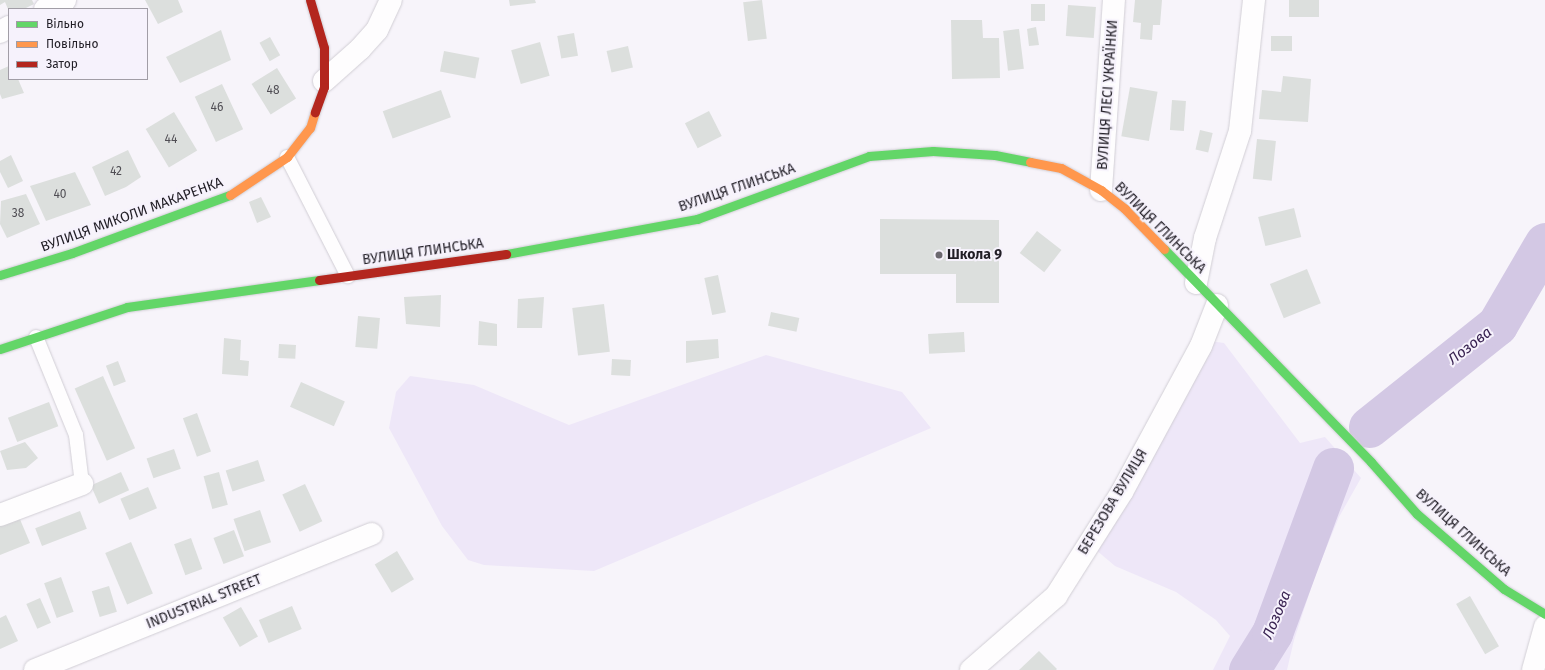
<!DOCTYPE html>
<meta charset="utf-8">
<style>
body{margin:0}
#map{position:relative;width:1545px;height:670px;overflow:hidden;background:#f7f4fa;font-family:"Fira Sans",sans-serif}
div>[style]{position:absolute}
.green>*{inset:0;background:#eee7f8}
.river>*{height:41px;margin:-20.5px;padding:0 20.5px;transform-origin:20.5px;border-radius:20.5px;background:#d3c8e4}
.building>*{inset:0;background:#dcdfdd;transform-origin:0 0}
.roads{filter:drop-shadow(0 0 1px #d1ced5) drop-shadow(0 0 1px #d1ced5)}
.lane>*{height:14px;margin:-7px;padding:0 7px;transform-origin:7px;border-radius:7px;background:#fefdfe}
.street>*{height:22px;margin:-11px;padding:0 11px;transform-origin:11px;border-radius:11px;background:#fefdfe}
.fast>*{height:9px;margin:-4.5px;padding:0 4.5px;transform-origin:4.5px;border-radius:4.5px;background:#63d668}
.slow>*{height:9px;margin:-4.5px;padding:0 4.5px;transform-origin:4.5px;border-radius:4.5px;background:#ff974d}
.jam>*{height:9px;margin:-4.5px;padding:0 4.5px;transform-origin:4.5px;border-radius:4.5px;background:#b3261e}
.dots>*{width:11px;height:11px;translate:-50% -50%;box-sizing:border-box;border:2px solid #f6f2fc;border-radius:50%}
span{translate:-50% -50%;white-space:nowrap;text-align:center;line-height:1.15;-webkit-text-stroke:4px #f6f2fc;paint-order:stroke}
.number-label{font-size:12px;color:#504e54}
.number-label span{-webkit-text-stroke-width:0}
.street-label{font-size:14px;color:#211e26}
.poi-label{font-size:14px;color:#211e26;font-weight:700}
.left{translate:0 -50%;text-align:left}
.water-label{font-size:15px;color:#382251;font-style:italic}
.legend{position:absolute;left:8px;top:8px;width:140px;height:72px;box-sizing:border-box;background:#f6f2fc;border:1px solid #a19da6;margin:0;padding:5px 7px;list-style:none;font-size:12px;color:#211e26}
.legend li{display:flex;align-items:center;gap:8px;height:20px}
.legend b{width:20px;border:1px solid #a19da6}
</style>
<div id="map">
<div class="green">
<i style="clip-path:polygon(1210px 341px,1224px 343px,1300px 443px,1325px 437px,1361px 478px,1339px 517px,1316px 573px,1294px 640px,1287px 670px,1213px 670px,1230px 636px,1216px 620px,1176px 592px,1115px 566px,1089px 544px)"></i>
<i style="clip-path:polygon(766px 355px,902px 392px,931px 428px,594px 571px,484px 565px,468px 560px,442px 526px,389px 428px,396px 392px,410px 376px,474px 385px,569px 425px)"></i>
</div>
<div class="river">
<i style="left:1369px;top:427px;width:164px;rotate:-38.6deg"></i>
<i style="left:1497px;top:325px;width:95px;rotate:-59.7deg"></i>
<i style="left:1249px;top:670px;width:44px;rotate:-58.1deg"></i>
<i style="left:1272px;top:633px;width:176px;rotate:-69.7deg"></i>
</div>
<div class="building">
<i style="clip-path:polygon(0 0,32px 0,34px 4px,24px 9px,8px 9px,5px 2px,0 5px)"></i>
<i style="clip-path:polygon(145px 0,178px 0,183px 12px,158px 24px)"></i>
<i style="clip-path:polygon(509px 0,535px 0,536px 3px,510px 6px)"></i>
<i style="left:762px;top:0;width:39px;height:19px;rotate:83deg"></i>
<i style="clip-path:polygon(1135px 0,1162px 0,1160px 25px,1153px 25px,1152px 40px,1140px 39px,1141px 23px,1133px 22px)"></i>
<i style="left:1289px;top:0;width:30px;height:17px"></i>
<i style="left:1031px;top:4px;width:14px;height:17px"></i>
<i style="left:1068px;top:5px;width:28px;height:31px;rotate:4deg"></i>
<i style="clip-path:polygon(951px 20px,982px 20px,983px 38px,999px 38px,1000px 78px,952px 79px)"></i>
<i style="clip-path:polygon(1036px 27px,1039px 45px,1029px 46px,1027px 29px)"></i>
<i style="left:1019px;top:29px;width:40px;height:16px;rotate:83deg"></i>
<i style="clip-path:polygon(221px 30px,231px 60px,180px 83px,166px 57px)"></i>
<i style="left:574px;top:33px;width:23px;height:17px;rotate:80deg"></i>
<i style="left:1292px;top:36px;width:15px;height:21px;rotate:90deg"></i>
<i style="left:270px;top:37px;width:21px;height:12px;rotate:61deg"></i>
<i style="left:540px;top:42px;width:35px;height:30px;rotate:74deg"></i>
<i style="left:628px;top:46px;width:22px;height:22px;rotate:77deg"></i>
<i style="left:444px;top:51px;width:36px;height:21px;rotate:11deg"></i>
<i style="clip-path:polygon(9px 66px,9px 79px,18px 79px,24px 93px,2px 99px,0 94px,0 70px)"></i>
<i style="left:277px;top:68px;width:36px;height:30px;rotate:58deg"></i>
<i style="clip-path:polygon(1283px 76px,1311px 79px,1308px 122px,1259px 119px,1262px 90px,1281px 92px)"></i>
<i style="left:222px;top:84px;width:50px;height:30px;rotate:65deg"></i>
<i style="left:1130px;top:87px;width:28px;height:50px;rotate:10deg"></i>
<i style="left:441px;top:90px;width:29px;height:62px;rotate:70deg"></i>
<i style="left:1172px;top:100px;width:14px;height:30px;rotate:4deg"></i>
<i style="left:709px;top:111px;width:28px;height:27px;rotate:63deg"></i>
<i style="left:174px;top:112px;width:45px;height:33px;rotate:59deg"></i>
<i style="left:1200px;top:130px;width:13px;height:20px;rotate:13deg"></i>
<i style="left:1257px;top:139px;width:19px;height:40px;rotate:6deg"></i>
<i style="clip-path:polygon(128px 150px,141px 177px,126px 187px,105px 196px,92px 167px)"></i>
<i style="clip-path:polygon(11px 155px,23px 181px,8px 188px,0 172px,0 161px)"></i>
<i style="clip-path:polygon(75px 172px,91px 205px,46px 221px,30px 186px)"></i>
<i style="clip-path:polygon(26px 194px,40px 224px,7px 238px,0 224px,1px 201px)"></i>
<i style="clip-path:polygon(261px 197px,271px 217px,257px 223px,249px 202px)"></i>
<i style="left:1294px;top:208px;width:30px;height:37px;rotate:76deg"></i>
<i style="clip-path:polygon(880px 219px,999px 220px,999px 303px,956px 303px,956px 274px,880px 274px)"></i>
<i style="left:1037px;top:231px;width:31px;height:28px;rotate:38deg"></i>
<i style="left:1307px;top:269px;width:37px;height:40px;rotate:68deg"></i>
<i style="left:718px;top:275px;width:38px;height:14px;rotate:78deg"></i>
<i style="clip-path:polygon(441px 295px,440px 327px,406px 324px,404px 297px)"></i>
<i style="clip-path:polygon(544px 297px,542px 328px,517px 328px,518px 299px)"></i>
<i style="left:604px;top:304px;width:48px;height:32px;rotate:83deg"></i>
<i style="left:771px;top:312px;width:29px;height:14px;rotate:12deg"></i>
<i style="left:358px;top:316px;width:22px;height:31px;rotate:5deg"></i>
<i style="clip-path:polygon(479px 321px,497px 324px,497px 346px,478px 345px)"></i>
<i style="left:964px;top:332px;width:20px;height:36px;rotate:87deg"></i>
<i style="clip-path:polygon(224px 338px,241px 340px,240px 360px,249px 361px,248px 376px,222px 374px)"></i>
<i style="clip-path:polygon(718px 339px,719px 358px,686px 363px,686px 341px)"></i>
<i style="left:279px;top:344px;width:17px;height:14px;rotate:3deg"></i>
<i style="left:612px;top:359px;width:19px;height:16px;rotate:3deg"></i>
<i style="left:118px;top:361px;width:22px;height:13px;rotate:69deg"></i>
<i style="left:103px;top:376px;width:79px;height:31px;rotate:66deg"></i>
<i style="left:301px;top:382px;width:48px;height:27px;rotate:24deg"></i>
<i style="left:49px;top:402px;width:26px;height:44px;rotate:69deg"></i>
<i style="left:197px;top:413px;width:41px;height:15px;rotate:70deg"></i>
<i style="clip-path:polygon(25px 442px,38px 458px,26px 468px,7px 470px,0 451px)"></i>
<i style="left:174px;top:449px;width:21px;height:29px;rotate:71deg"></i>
<i style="left:258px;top:460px;width:22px;height:34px;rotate:72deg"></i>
<i style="left:121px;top:472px;width:20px;height:33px;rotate:66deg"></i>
<i style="left:219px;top:472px;width:34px;height:16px;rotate:75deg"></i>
<i style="left:305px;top:484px;width:41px;height:25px;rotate:65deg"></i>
<i style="left:148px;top:487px;width:23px;height:30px;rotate:67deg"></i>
<i style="left:260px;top:510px;width:34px;height:28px;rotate:71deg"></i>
<i style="left:80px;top:511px;width:19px;height:48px;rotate:69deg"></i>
<i style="clip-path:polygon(19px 517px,30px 543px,0 555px,0 524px)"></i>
<i style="left:234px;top:530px;width:28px;height:22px;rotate:69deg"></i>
<i style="left:191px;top:538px;width:33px;height:18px;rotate:70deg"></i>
<i style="left:131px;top:542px;width:56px;height:28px;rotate:67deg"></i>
<i style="left:397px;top:551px;width:33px;height:26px;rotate:59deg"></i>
<i style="left:61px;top:577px;width:37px;height:18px;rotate:70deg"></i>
<i style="left:109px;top:586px;width:27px;height:18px;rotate:73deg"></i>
<i style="left:1470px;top:596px;width:58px;height:16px;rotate:60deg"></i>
<i style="left:40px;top:598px;width:27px;height:15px;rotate:66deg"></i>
<i style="left:292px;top:606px;width:25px;height:36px;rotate:67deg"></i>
<i style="left:241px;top:607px;width:34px;height:21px;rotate:60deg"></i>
<i style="clip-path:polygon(6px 615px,18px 641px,0 649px,0 618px)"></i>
<i style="clip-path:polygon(1039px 651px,1057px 669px,1056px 670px,1019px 670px)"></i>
</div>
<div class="roads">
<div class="lane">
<i style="left:287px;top:157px;width:134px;rotate:62.9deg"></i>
<i style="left:36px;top:337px;width:106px;rotate:67.8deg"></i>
<i style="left:76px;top:435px;width:49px;rotate:83deg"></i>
</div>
<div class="street">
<i style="left:45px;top:9px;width:22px;rotate:-24deg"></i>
<i style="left:0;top:32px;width:10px;rotate:-29deg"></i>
<i style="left:324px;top:81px;width:48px;rotate:-41.6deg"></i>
<i style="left:360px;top:49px;width:25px;rotate:-48deg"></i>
<i style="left:377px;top:30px;width:33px;rotate:-65deg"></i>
<i style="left:1101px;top:190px;width:190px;rotate:-86.1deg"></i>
<i style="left:1196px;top:283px;width:46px;rotate:-78.7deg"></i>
<i style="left:1205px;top:238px;width:113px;rotate:-71.9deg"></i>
<i style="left:1240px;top:131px;width:132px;rotate:-83.9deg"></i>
<i style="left:0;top:515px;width:88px;rotate:-20.7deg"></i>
<i style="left:35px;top:670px;width:363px;rotate:-22deg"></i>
<i style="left:971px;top:670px;width:113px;rotate:-41deg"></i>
<i style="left:1056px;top:596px;width:123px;rotate:-57.6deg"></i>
<i style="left:1122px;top:492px;width:166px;rotate:-61.6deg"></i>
<i style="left:1201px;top:346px;width:44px;rotate:-68.7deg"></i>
<i style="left:1533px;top:670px;width:45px;rotate:-74.4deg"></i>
</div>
<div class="fast">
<i style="left:1164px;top:249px;width:297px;rotate:45.8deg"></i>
<i style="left:1371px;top:462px;width:69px;rotate:48.5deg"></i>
<i style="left:1417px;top:514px;width:115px;rotate:40.8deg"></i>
<i style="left:1504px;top:589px;width:48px;rotate:31.4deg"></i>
<i style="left:506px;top:254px;width:194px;rotate:-10.4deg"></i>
<i style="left:697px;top:219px;width:183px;rotate:-20.1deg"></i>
<i style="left:869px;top:156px;width:64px;rotate:-4.5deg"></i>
<i style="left:933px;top:151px;width:62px;rotate:3.7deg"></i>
<i style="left:995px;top:155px;width:36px;rotate:11deg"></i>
<i style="left:0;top:275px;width:75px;rotate:-17deg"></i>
<i style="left:72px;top:253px;width:168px;rotate:-20.2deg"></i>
<i style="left:0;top:349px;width:134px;rotate:-18.3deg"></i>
<i style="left:127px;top:307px;width:194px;rotate:-8deg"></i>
</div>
<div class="slow">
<i style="left:1030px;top:162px;width:32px;rotate:11deg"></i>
<i style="left:1061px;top:168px;width:46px;rotate:28.8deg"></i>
<i style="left:1101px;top:190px;width:31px;rotate:38deg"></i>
<i style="left:1125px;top:209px;width:56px;rotate:45.7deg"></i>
<i style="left:230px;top:195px;width:69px;rotate:-33.7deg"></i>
<i style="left:287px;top:157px;width:37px;rotate:-52deg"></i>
<i style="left:310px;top:128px;width:17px;rotate:-73deg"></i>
</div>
<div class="jam">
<i style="left:310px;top:0;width:50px;rotate:73.7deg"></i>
<i style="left:324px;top:48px;width:39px;rotate:90deg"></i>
<i style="left:324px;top:87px;width:27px;rotate:110deg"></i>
<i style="left:319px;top:280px;width:189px;rotate:-7.9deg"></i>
</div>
</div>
<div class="dots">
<i style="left:939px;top:255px;background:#6c6970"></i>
</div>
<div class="number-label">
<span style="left:273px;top:91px">48</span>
<span style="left:217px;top:108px">46</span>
<span style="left:171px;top:140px">44</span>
<span style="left:116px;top:172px">42</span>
<span style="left:60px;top:195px">40</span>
<span style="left:18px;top:214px">38</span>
</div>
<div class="street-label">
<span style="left:1108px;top:95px;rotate:-86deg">ВУЛИЦЯ ЛЕСІ УКРАЇНКИ</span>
<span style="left:737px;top:188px;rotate:-19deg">ВУЛИЦЯ ГЛИНСЬКА</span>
<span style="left:132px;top:215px;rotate:-20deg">ВУЛИЦЯ МИКОЛИ МАКАРЕНКА</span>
<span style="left:1160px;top:228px;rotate:45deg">ВУЛИЦЯ ГЛИНСЬКА</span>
<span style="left:423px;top:252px;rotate:-8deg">ВУЛИЦЯ ГЛИНСЬКА</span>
<span style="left:1113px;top:502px;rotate:-59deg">БЕРЕЗОВА ВУЛИЦЯ</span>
<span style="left:1463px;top:533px;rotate:42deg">ВУЛИЦЯ ГЛИНСЬКА</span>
<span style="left:204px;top:602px;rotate:-22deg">INDUSTRIAL STREET</span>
</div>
<div class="poi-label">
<span class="left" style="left:947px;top:255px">Школа 9</span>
</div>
<div class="water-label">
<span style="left:1470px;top:346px;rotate:-38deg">Лозова</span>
<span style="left:1277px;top:615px;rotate:-67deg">Лозова</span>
</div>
<ul class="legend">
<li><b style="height:5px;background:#63d668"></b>Вільно</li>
<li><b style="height:5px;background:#ff974d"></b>Повільно</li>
<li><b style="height:5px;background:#b3261e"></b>Затор</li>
</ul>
</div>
